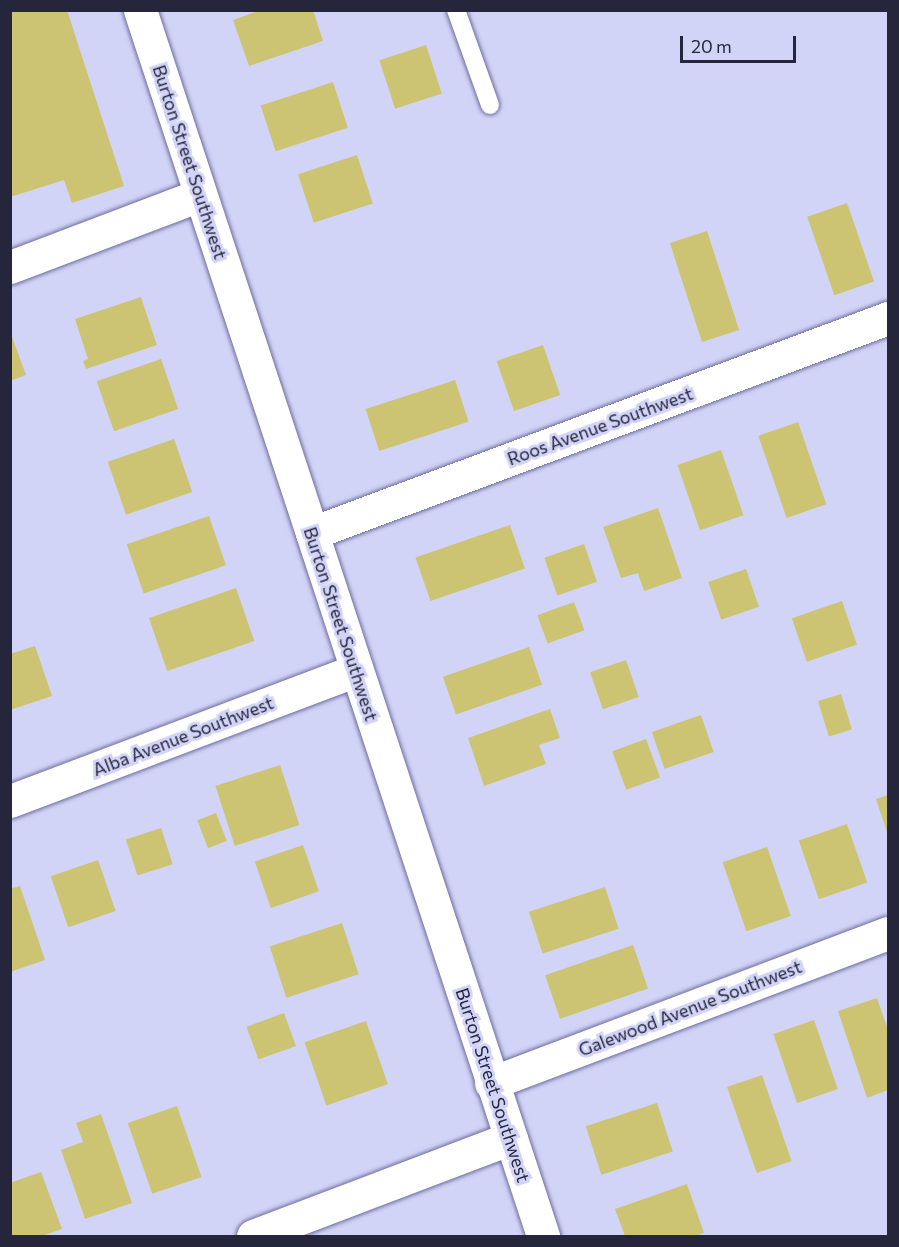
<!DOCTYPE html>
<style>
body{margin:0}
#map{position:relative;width:899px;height:1247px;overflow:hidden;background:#d2d4f7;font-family:Commissioner,sans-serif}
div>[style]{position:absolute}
.building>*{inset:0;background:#ccc472;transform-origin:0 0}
.roads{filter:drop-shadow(0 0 2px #6b6ca0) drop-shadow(0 0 2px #6b6ca0)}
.lane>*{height:18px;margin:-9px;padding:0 9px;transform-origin:9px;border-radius:9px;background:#fff}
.street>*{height:33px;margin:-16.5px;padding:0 16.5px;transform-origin:16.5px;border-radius:16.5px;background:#fff}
.secondary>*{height:33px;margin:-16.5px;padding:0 16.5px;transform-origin:16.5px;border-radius:16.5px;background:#fff}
span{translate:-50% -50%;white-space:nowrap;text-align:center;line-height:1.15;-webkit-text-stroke:6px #d2d4f7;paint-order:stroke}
.street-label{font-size:18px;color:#25253b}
.frame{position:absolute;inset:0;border:12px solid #25253b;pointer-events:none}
.scale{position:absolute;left:680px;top:36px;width:116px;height:27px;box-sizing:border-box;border:3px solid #25253b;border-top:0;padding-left:8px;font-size:18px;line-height:21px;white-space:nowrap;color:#25253b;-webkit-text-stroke:4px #d2d4f7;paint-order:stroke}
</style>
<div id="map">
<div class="building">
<i style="clip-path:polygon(10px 10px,67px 10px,124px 186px,72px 203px,64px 180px,10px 197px)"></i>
<i style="clip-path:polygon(261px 10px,313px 10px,323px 41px,249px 66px,233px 20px)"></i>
<i style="left:426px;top:45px;width:51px;height:49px;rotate:72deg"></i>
<i style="left:333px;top:82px;width:48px;height:76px;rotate:72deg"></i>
<i style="left:357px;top:155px;width:51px;height:62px;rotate:72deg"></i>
<i style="left:847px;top:203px;width:83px;height:42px;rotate:71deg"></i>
<i style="left:707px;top:231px;width:104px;height:39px;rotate:72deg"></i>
<i style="clip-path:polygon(141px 297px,157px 345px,86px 369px,83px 361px,88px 359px,75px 319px)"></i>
<i style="clip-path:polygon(10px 331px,26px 375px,10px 381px)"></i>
<i style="left:543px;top:345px;width:53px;height:49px;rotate:71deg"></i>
<i style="left:161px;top:359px;width:53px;height:68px;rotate:71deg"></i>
<i style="left:455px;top:380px;width:44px;height:94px;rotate:72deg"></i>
<i style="left:798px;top:422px;width:87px;height:42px;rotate:71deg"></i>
<i style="left:174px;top:439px;width:56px;height:70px;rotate:71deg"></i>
<i style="left:721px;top:450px;width:69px;height:46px;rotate:71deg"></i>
<i style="clip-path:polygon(658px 508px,682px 578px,644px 591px,638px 573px,621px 578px,603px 527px)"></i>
<i style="left:209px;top:516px;width:52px;height:87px;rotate:71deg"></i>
<i style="left:510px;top:525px;width:46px;height:100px;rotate:71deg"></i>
<i style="left:584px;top:544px;width:40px;height:42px;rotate:71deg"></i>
<i style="left:746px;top:569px;width:40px;height:40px;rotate:71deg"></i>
<i style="left:236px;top:588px;width:56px;height:92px;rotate:71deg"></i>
<i style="left:842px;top:601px;width:46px;height:53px;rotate:71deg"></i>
<i style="left:574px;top:602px;width:30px;height:39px;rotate:70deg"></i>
<i style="clip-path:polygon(35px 646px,52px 696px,10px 710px,10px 654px)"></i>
<i style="left:529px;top:647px;width:40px;height:91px;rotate:71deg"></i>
<i style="left:626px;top:660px;width:39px;height:38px;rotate:71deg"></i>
<i style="left:841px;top:694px;width:37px;height:24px;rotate:73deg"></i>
<i style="clip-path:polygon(550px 709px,560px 738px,539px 745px,546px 764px,484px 786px,468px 738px)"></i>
<i style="left:701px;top:715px;width:39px;height:52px;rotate:71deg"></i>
<i style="left:646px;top:739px;width:41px;height:36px;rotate:70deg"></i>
<i style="left:280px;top:765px;width:63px;height:68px;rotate:72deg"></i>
<i style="clip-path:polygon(888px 795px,888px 835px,876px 799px)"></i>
<i style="left:216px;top:813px;width:30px;height:20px;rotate:69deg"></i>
<i style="left:847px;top:824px;width:62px;height:51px;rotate:71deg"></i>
<i style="left:161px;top:828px;width:38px;height:37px;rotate:72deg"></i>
<i style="left:303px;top:845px;width:49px;height:51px;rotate:71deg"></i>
<i style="left:767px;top:847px;width:73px;height:47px;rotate:71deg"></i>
<i style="left:98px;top:860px;width:54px;height:50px;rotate:71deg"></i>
<i style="clip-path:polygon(20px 886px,45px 960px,10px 972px,10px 889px)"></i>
<i style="left:605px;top:887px;width:44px;height:80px;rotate:72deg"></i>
<i style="left:342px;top:923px;width:54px;height:76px;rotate:72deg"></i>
<i style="left:633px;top:945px;width:46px;height:93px;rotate:71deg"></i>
<i style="clip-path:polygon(877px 998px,888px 1030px,888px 1090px,867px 1098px,838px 1011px)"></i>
<i style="left:284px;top:1013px;width:35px;height:40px;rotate:70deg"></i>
<i style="left:814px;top:1020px;width:73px;height:43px;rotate:71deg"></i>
<i style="left:366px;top:1021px;width:67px;height:65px;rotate:71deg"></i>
<i style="left:762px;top:1075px;width:91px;height:37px;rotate:71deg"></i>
<i style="left:657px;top:1103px;width:51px;height:75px;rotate:72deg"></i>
<i style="left:177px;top:1106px;width:75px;height:52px;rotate:71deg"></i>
<i style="clip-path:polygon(101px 1114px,132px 1203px,85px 1219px,61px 1150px,83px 1142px,76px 1123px)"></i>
<i style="clip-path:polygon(41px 1172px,62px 1229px,42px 1236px,10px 1236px,10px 1183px)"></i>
<i style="clip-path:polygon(687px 1184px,704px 1233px,694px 1236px,625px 1236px,615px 1209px)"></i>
</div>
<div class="roads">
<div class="lane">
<i style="left:456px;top:10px;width:101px;rotate:70.3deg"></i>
</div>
<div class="street">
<i style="left:10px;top:267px;width:203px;rotate:-20.8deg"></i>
<i style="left:312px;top:533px;width:615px;rotate:-20.47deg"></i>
<i style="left:10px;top:801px;width:370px;rotate:-20.7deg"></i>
<i style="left:491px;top:1083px;width:424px;rotate:-20.7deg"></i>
<i style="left:253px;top:1236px;width:276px;rotate:-20.8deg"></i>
</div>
<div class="secondary">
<i style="left:140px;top:10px;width:1291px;rotate:71.8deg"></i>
</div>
</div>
<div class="street-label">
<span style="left:190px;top:162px;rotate:72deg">Burton Street Southwest</span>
<span style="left:600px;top:426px;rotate:-20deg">Roos Avenue Southwest</span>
<span style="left:341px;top:624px;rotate:72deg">Burton Street Southwest</span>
<span style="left:183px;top:736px;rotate:-21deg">Alba Avenue Southwest</span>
<span style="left:690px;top:1008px;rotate:-21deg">Galewood Avenue Southwest</span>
<span style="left:493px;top:1085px;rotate:72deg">Burton Street Southwest</span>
</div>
<div class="frame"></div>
<div class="scale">20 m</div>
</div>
